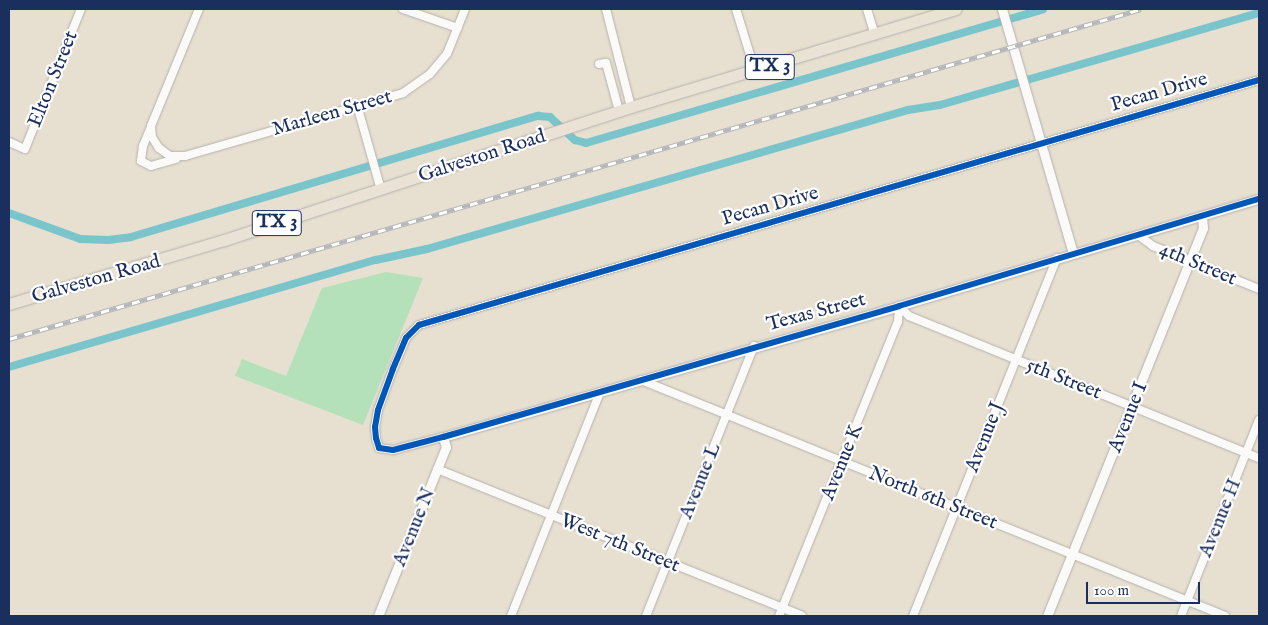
<!DOCTYPE html>
<style>
body{margin:0}
#map{position:relative;width:1268px;height:625px;overflow:hidden;background:#e7e0d1;font-family:"IM FELL English",serif}
div>[style]{position:absolute}
.green>*{inset:0;background:#b4e1b9}
.canal>*{height:8px;margin:-4px;padding:0 4px;transform-origin:4px;border-radius:4px;background:#7ac4cb}
.roads{filter:drop-shadow(0 0 1px #b4b1ac) drop-shadow(0 0 1px #b4b1ac)}
.minor>*{height:8px;margin:-4px;padding:0 4px;transform-origin:4px;border-radius:4px;background:#fbfaf8}
.tertiary>*{height:9px;margin:-4.5px;padding:0 4.5px;transform-origin:4.5px;border-radius:4.5px;background:#fbfaf8}
.primary>*{height:11px;margin:-5.5px;padding:0 5.5px;transform-origin:5.5px;border-radius:5.5px;background:#eae2d5}
.rail>*{height:4.5px;margin-top:-2.25px;transform-origin:0;background:repeating-linear-gradient(90deg,#fff 0 8px,#b6b7ba 0 16px);box-sizing:border-box;border-block:1px solid #b6b7ba}
.cycleway>*{height:6px;margin:-3px;padding:0 3px;transform-origin:3px;border-radius:3px;background:#0057b8}
span{translate:-50% -50%;white-space:nowrap;text-align:center;line-height:1.15;-webkit-text-stroke:4.5px #fff;paint-order:stroke}
.shield-label span{padding:1px 4px;background:#fff;border:1px solid;border-radius:4px;-webkit-text-stroke-width:0}
.shield-label{font-size:19px;color:#1b2f5e;font-weight:700}
.street-label{font-size:20px;color:#1b2f5e}
.frame{position:absolute;inset:0;border:10px solid #1b2f5e;pointer-events:none}
.scale{position:absolute;left:1086px;top:582px;width:114px;height:22px;box-sizing:border-box;border:2px solid #1b2f5e;border-top:0;padding-left:6px;font-size:15px;line-height:18px;white-space:nowrap;color:#1b2f5e;-webkit-text-stroke:4px #fff;paint-order:stroke}
</style>
<div id="map">
<div class="green">
<i style="clip-path:polygon(386px 272px,423px 278px,363px 425px,235px 376px,242px 359px,286px 376px,322px 288px)"></i>
</div>
<div class="canal">
<i style="left:9px;top:213px;width:76px;rotate:20.1deg"></i>
<i style="left:80px;top:239px;width:28px;rotate:2deg"></i>
<i style="left:108px;top:240px;width:23px;rotate:-7deg"></i>
<i style="left:131px;top:237px;width:425px;rotate:-16.6deg"></i>
<i style="left:538px;top:116px;width:12px;rotate:5deg"></i>
<i style="left:550px;top:117px;width:34px;rotate:43deg"></i>
<i style="left:575px;top:140px;width:11px;rotate:15deg"></i>
<i style="left:586px;top:143px;width:476px;rotate:-16.3deg"></i>
<i style="left:9px;top:367px;width:382px;rotate:-16.3deg"></i>
<i style="left:376px;top:260px;width:52px;rotate:-12.2deg"></i>
<i style="left:427px;top:249px;width:501px;rotate:-16.12deg"></i>
<i style="left:908px;top:110px;width:32px;rotate:-9deg"></i>
<i style="left:940px;top:105px;width:332px;rotate:-16.1deg"></i>
</div>
<div class="roads">
<div class="minor">
<i style="left:199px;top:9px;width:126px;rotate:112.3deg"></i>
<i style="left:151px;top:126px;width:11px;rotate:85deg"></i>
<i style="left:152px;top:137px;width:13px;rotate:58deg"></i>
<i style="left:159px;top:148px;width:14px;rotate:36deg"></i>
<i style="left:170px;top:156px;width:15px"></i>
<i style="left:185px;top:156px;width:227px;rotate:-16.1deg"></i>
<i style="left:403px;top:93px;width:33px;rotate:-35deg"></i>
<i style="left:430px;top:74px;width:26px;rotate:-50deg"></i>
<i style="left:447px;top:54px;width:48px;rotate:-68.2deg"></i>
<i style="left:403px;top:9px;width:58px;rotate:19.1deg"></i>
<i style="left:606px;top:9px;width:101px;rotate:75.7deg"></i>
<i style="left:736px;top:9px;width:65px;rotate:73deg"></i>
<i style="left:867px;top:9px;width:27px;rotate:73deg"></i>
<i style="left:599px;top:64px;width:7px;rotate:-8deg"></i>
<i style="left:606px;top:63px;width:50px;rotate:74.8deg"></i>
<i style="left:357px;top:105px;width:88px;rotate:74.2deg"></i>
<i style="left:151px;top:127px;width:21px;rotate:113deg"></i>
<i style="left:143px;top:146px;width:15px;rotate:98deg"></i>
<i style="left:141px;top:161px;width:11px;rotate:27deg"></i>
<i style="left:151px;top:166px;width:26px;rotate:-16deg"></i>
<i style="left:9px;top:142px;width:17px;rotate:24deg"></i>
<i style="left:25px;top:149px;width:151px;rotate:-68.2deg"></i>
<i style="left:1138px;top:235px;width:19px;rotate:36deg"></i>
<i style="left:1153px;top:246px;width:114px;rotate:22.1deg"></i>
<i style="left:899px;top:306px;width:14px;rotate:45deg"></i>
<i style="left:909px;top:316px;width:378px;rotate:22.1deg"></i>
<i style="left:641px;top:380px;width:630px;rotate:22deg"></i>
<i style="left:443px;top:437px;width:52px;rotate:165.4deg"></i>
<i style="left:393px;top:450px;width:14px;rotate:-172deg"></i>
<i style="left:379px;top:448px;width:10px;rotate:-107deg"></i>
<i style="left:376px;top:438px;width:11px;rotate:-95deg"></i>
<i style="left:375px;top:427px;width:17px;rotate:-80deg"></i>
<i style="left:378px;top:410px;width:44px;rotate:-69.9deg"></i>
<i style="left:393px;top:369px;width:34px;rotate:-67deg"></i>
<i style="left:406px;top:338px;width:18px;rotate:-45deg"></i>
<i style="left:419px;top:325px;width:875px;rotate:-16.26deg"></i>
<i style="left:437px;top:469px;width:393px;rotate:21.9deg"></i>
<i style="left:511px;top:616px;width:241px;rotate:-68.3deg"></i>
<i style="left:646px;top:616px;width:291px;rotate:-68.2deg"></i>
<i style="left:779px;top:616px;width:317px;rotate:-68deg"></i>
<i style="left:898px;top:322px;width:16px;rotate:-86deg"></i>
<i style="left:913px;top:616px;width:386px;rotate:-68.1deg"></i>
<i style="left:1181px;top:616px;width:211px;rotate:-68.3deg"></i>
</div>
<div class="tertiary">
<i style="left:1002px;top:9px;width:254px;rotate:73.8deg"></i>
<i style="left:378px;top:616px;width:182px;rotate:-68.1deg"></i>
<i style="left:446px;top:447px;width:10px;rotate:-107deg"></i>
<i style="left:443px;top:437px;width:474px;rotate:-16deg"></i>
<i style="left:899px;top:306px;width:376px;rotate:-16.6deg"></i>
<i style="left:1047px;top:616px;width:418px;rotate:-68.1deg"></i>
<i style="left:1203px;top:228px;width:12px;rotate:-95deg"></i>
</div>
<div class="primary">
<i style="left:9px;top:304px;width:224px;rotate:-16.6deg"></i>
<i style="left:224px;top:240px;width:428px;rotate:-18.1deg"></i>
<i style="left:631px;top:107px;width:339px;rotate:-16.8deg"></i>
</div>
</div>
<div class="rail">
<i style="left:9px;top:339px;width:1179px;rotate:-16.25deg"></i>
</div>
<div class="cycleway">
<i style="left:1259px;top:80px;width:875px;rotate:163.74deg"></i>
<i style="left:419px;top:325px;width:18px;rotate:135deg"></i>
<i style="left:406px;top:338px;width:34px;rotate:113deg"></i>
<i style="left:393px;top:369px;width:44px;rotate:110.1deg"></i>
<i style="left:378px;top:410px;width:17px;rotate:100deg"></i>
<i style="left:375px;top:427px;width:11px;rotate:85deg"></i>
<i style="left:376px;top:438px;width:10px;rotate:73deg"></i>
<i style="left:379px;top:448px;width:14px;rotate:8deg"></i>
<i style="left:393px;top:450px;width:52px;rotate:-14.6deg"></i>
<i style="left:443px;top:437px;width:474px;rotate:-16deg"></i>
<i style="left:899px;top:306px;width:376px;rotate:-16.6deg"></i>
</div>
<div class="shield-label">
<span style="left:770px;top:67px">TX 3</span>
<span style="left:277px;top:223px">TX 3</span>
</div>
<div class="street-label">
<span style="left:53px;top:79px;rotate:-68deg">Elton Street</span>
<span style="left:1159px;top:92px;rotate:-16deg">Pecan Drive</span>
<span style="left:332px;top:113px;rotate:-16deg">Marleen Street</span>
<span style="left:482px;top:156px;rotate:-18deg">Galveston Road</span>
<span style="left:770px;top:206px;rotate:-16deg">Pecan Drive</span>
<span style="left:1198px;top:264px;rotate:23deg">4th Street</span>
<span style="left:96px;top:279px;rotate:-16deg">Galveston Road</span>
<span style="left:816px;top:312px;rotate:-15deg">Texas Street</span>
<span style="left:1064px;top:379px;rotate:22deg">5th Street</span>
<span style="left:1128px;top:417px;rotate:-68deg">Avenue I</span>
<span style="left:985px;top:437px;rotate:-68deg">Avenue J</span>
<span style="left:842px;top:462px;rotate:-68deg">Avenue K</span>
<span style="left:700px;top:481px;rotate:-68deg">Avenue L</span>
<span style="left:933px;top:498px;rotate:22deg">North 6th Street</span>
<span style="left:1220px;top:518px;rotate:-68deg">Avenue H</span>
<span style="left:414px;top:527px;rotate:-68deg">Avenue N</span>
<span style="left:620px;top:543px;rotate:22deg">West 7th Street</span>
</div>
<div class="frame"></div>
<div class="scale">100 m</div>
</div>
